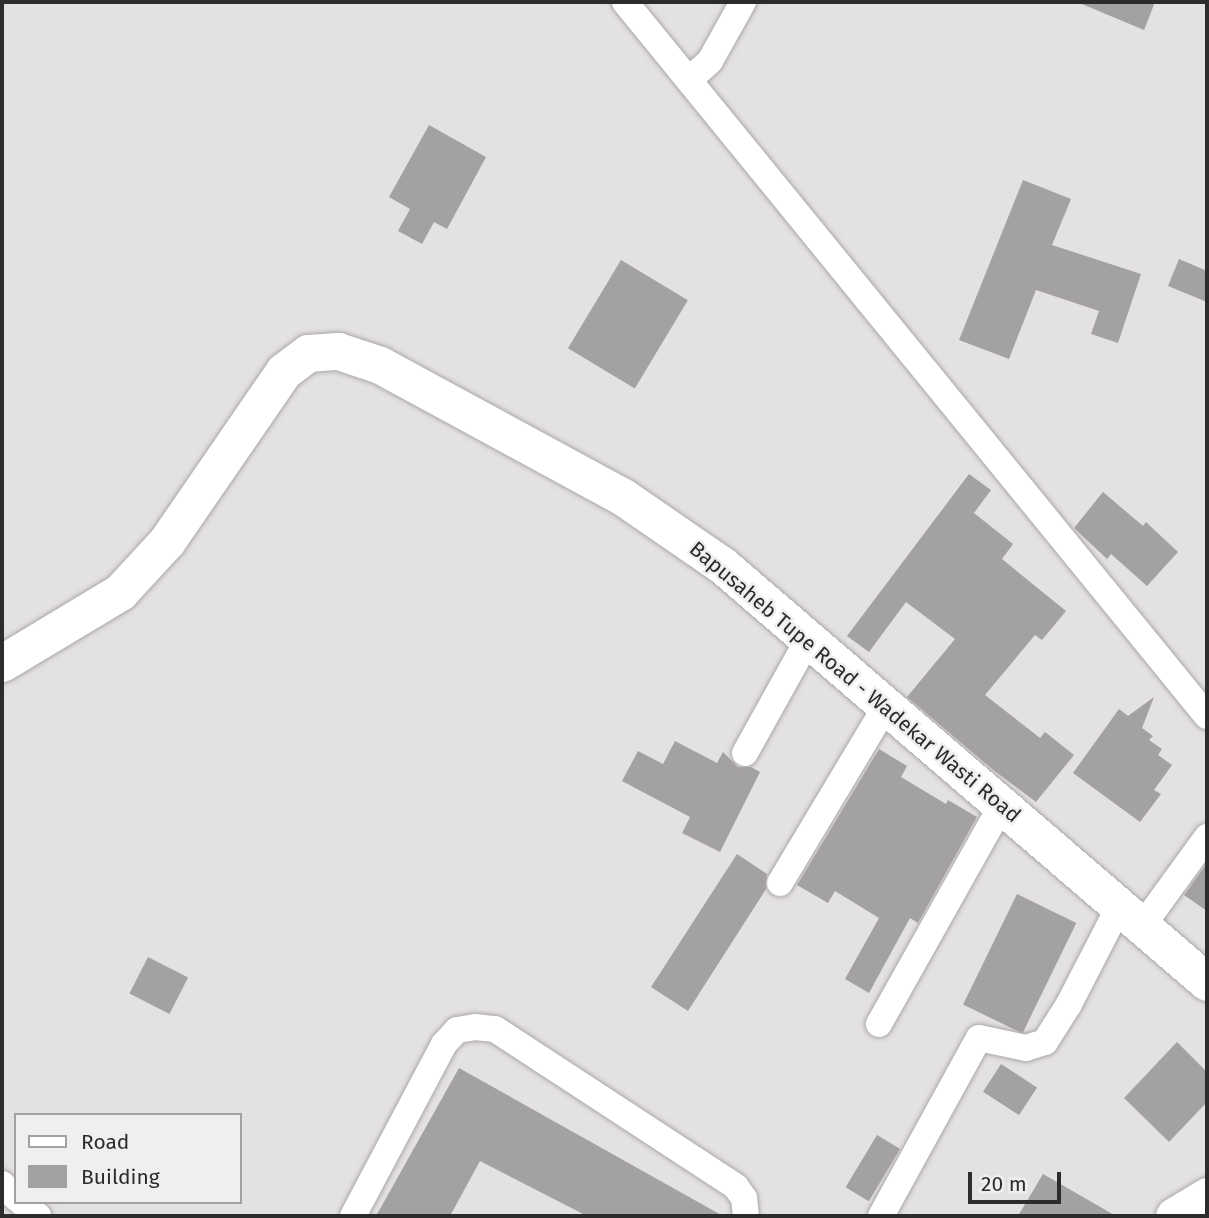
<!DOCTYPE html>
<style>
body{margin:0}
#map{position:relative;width:1209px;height:1218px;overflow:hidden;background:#e4e1e2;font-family:"Fira Sans",sans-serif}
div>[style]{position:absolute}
.building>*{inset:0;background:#a4a1a2;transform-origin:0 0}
.roads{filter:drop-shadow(0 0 2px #aba7a9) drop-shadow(0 0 2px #aba7a9)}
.street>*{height:26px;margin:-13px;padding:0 13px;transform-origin:13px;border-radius:13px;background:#fff}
.secondary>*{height:37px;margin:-18.5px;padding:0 18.5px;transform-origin:18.5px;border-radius:18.5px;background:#fff}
span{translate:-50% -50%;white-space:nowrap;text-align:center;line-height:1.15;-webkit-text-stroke:5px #f1eeef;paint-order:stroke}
.street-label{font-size:21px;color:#2d2c2d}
.frame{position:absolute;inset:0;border:4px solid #2d2c2d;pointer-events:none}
.legend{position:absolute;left:14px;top:1113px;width:228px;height:91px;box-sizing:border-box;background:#f1eeef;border:2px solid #a3a0a1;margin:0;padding:9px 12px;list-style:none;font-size:21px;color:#2d2c2d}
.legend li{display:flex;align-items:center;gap:14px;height:35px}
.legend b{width:35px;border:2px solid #a3a0a1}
.scale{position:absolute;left:968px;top:1172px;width:93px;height:32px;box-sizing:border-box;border:4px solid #2d2c2d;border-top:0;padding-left:9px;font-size:21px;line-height:24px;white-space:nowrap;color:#2d2c2d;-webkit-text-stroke:5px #f1eeef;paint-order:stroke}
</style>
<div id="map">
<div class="building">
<i style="clip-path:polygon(1077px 2px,1155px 2px,1144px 30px)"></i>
<i style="clip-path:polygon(429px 125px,486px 157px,447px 229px,434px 222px,422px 244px,398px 231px,410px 209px,389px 197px)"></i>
<i style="clip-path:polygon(1023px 180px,1071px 199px,1052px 245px,1141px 274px,1118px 343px,1091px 334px,1099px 311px,1036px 290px,1009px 359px,959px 340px)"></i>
<i style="clip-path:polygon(1179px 259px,1207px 271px,1207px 302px,1168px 286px)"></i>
<i style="left:621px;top:260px;width:78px;height:103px;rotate:31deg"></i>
<i style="clip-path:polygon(969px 474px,991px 490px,974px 513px,1013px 544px,1002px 559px,1066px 611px,1042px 640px,1035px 635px,985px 695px,1040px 738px,1045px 732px,1074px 755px,1036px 802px,992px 769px,907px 697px,955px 639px,906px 602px,869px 652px,847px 636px)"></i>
<i style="clip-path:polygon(1103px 492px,1143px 526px,1146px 522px,1178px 552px,1147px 586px,1111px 554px,1107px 559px,1074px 528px)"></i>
<i style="clip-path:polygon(1154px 697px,1142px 728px,1153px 736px,1149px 740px,1162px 749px,1158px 755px,1172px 765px,1154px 790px,1161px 794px,1140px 822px,1073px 773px,1119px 709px,1128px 716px)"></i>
<i style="clip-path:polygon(675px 741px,717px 763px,723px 752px,738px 767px,751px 767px,760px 772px,720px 852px,682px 833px,690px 817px,622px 781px,638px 751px,663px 764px)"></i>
<i style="clip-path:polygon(879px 749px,907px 766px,901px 777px,946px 804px,948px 800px,977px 817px,918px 923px,910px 918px,869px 993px,845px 979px,879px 918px,835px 891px,828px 903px,797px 885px)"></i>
<i style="clip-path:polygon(737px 854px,767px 874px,766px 889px,688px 1011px,651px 987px)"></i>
<i style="clip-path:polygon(1207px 863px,1207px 911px,1184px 895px)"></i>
<i style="left:1017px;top:894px;width:66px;height:123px;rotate:26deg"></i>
<i style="left:148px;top:957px;width:45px;height:41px;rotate:27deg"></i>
<i style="clip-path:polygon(1177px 1042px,1207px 1072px,1207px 1102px,1169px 1142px,1124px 1098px)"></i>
<i style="left:1001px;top:1064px;width:43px;height:33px;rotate:33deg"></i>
<i style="clip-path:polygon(459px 1068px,723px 1216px,587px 1216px,480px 1161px,450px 1216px,376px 1216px)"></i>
<i style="left:877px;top:1135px;width:27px;height:61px;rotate:31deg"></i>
<i style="clip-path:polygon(1043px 1174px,1116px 1216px,1018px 1216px)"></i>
</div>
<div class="roads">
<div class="street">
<i style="left:625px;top:2px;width:921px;rotate:50.82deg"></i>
<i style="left:689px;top:80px;width:28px;rotate:-42deg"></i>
<i style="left:710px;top:61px;width:68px;rotate:-60.8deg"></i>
<i style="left:745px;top:753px;width:129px;rotate:-60.9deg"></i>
<i style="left:780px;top:883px;width:206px;rotate:-59.1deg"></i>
<i style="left:1143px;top:925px;width:109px;rotate:-54deg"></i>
<i style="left:879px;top:1024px;width:251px;rotate:-60.7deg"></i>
<i style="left:2px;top:1184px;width:20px;rotate:45deg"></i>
<i style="left:21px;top:1202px;width:22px;rotate:39deg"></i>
<i style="left:353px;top:1216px;width:195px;rotate:-62.1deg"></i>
<i style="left:444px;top:1044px;width:19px;rotate:-47deg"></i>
<i style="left:457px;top:1030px;width:18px;rotate:-9deg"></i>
<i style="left:475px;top:1027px;width:20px;rotate:6deg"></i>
<i style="left:495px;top:1029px;width:288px;rotate:33.2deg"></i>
<i style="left:736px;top:1187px;width:14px;rotate:54deg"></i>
<i style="left:744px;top:1198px;width:18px;rotate:84deg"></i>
<i style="left:881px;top:1216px;width:203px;rotate:-61.2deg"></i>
<i style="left:979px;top:1038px;width:48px;rotate:12deg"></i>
<i style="left:1026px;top:1048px;width:20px;rotate:-18deg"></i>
<i style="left:1045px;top:1042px;width:45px;rotate:-57.7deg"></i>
<i style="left:1069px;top:1004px;width:111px;rotate:-62.7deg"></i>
</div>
<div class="secondary">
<i style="left:2px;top:663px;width:138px;rotate:-31deg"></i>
<i style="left:120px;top:592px;width:69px;rotate:-47.3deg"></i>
<i style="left:167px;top:541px;width:206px;rotate:-55.5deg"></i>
<i style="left:284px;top:371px;width:30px;rotate:-37deg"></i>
<i style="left:308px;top:353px;width:30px;rotate:-4deg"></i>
<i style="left:338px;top:351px;width:44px;rotate:18.4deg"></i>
<i style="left:380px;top:365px;width:277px;rotate:28.5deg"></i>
<i style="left:623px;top:497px;width:120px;rotate:34.5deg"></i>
<i style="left:722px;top:565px;width:640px;rotate:40.69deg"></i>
<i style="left:1174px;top:1216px;width:39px;rotate:-31deg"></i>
</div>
</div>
<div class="street-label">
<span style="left:855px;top:682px;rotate:40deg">Bapusaheb Tupe Road - Wadekar Wasti Road</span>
</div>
<div class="frame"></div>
<ul class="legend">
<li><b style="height:9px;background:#fff"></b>Road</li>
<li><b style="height:19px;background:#a4a1a2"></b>Building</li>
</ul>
<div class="scale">20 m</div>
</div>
